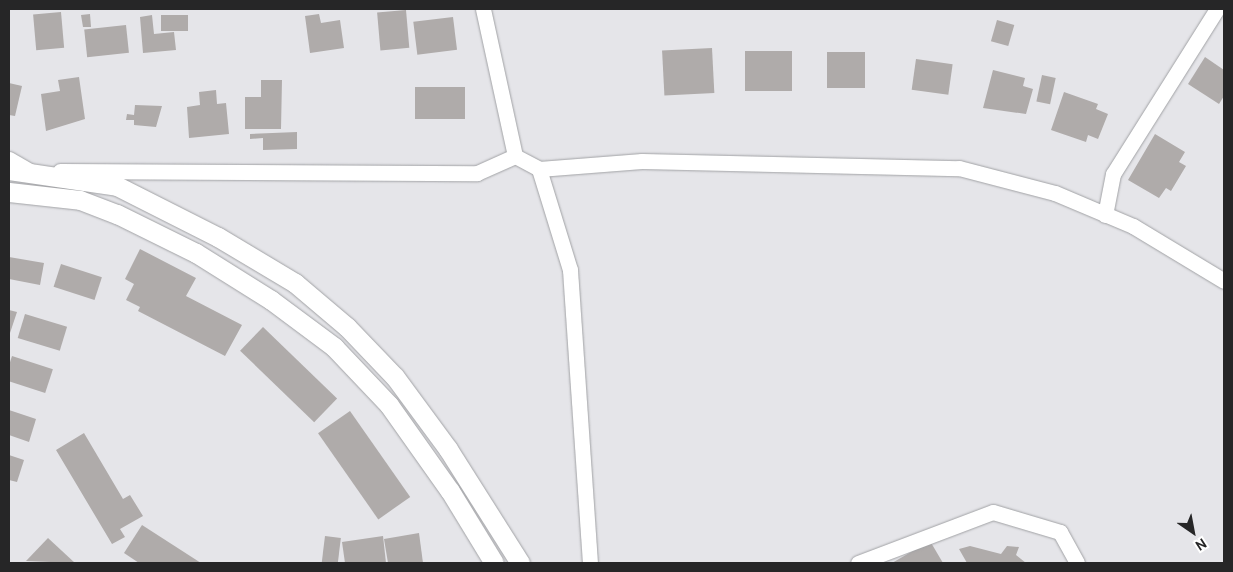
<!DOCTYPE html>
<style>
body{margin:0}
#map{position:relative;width:1233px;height:572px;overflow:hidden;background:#e5e5e9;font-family:Cabin,sans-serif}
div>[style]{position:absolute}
.building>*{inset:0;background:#afabaa;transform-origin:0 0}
.roads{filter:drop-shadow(0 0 1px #a1a2a5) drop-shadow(0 0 1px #a1a2a5)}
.minor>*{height:15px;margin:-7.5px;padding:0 7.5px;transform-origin:7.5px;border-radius:7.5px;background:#fff}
.tertiary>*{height:19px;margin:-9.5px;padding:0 9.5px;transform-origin:9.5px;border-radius:9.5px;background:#fff}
span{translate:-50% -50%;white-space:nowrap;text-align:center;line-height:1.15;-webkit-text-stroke:5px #fff;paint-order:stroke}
.frame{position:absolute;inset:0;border:10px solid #262627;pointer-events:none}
.north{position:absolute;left:1168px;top:507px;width:50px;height:50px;-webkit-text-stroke:4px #fff;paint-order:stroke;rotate:147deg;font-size:14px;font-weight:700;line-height:20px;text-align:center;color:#262627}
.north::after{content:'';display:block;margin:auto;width:18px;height:22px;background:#262627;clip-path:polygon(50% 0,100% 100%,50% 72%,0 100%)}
</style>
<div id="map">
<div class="building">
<i style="left:406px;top:10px;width:38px;height:29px;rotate:85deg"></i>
<i style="left:61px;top:12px;width:36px;height:28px;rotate:85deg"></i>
<i style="clip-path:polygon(90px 14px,91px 27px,83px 27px,81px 15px)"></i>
<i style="clip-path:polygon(319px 14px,321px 23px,340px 20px,344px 48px,310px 53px,305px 16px)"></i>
<i style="clip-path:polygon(152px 15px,154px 34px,174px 32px,176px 50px,143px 53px,140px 17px)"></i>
<i style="left:188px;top:15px;width:16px;height:27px;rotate:90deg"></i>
<i style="left:453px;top:17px;width:33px;height:40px;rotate:83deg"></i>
<i style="left:997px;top:20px;width:18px;height:22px;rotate:16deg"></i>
<i style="left:126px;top:25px;width:28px;height:42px;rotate:84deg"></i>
<i style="left:712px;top:48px;width:45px;height:50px;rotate:87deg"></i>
<i style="left:745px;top:51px;width:47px;height:40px"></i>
<i style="left:865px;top:52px;width:36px;height:38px;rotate:90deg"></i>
<i style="clip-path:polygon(1205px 57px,1224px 70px,1224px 96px,1219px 104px,1188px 84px)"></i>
<i style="left:916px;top:59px;width:37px;height:31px;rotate:8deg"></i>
<i style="clip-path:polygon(993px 70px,1025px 78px,1023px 86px,1033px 89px,1026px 114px,983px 108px)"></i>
<i style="left:1042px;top:75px;width:14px;height:27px;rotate:12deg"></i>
<i style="clip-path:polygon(79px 77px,85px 119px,46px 131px,41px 94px,60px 91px,58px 80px)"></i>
<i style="clip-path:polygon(261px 80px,282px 80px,281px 129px,245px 129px,245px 97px,261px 97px)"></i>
<i style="clip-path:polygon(9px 83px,22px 86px,15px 116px,9px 115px)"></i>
<i style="left:415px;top:87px;width:50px;height:32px"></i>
<i style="clip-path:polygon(216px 90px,217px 104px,226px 103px,229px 134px,189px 138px,187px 107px,200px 105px,199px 92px)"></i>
<i style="clip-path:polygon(1064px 92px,1098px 104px,1096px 109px,1108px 114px,1098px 139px,1088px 135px,1086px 142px,1051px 130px)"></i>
<i style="clip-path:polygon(135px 105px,162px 106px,156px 127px,134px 125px,134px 120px,126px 120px,127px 114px,134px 115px)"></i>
<i style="clip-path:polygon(297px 132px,297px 149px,263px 150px,263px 138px,250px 139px,250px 134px)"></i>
<i style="clip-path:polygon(1155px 134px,1185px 152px,1179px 162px,1186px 166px,1171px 191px,1166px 188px,1159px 198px,1128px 180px)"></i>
<i style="clip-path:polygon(140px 249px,196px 278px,186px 296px,242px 325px,225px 356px,138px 311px,140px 307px,126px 300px,134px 284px,125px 279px)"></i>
<i style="clip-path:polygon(9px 257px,44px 263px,40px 285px,9px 279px)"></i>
<i style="left:61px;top:264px;width:43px;height:24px;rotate:18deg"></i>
<i style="clip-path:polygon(9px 310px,17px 312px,9px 336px)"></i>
<i style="left:25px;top:314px;width:44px;height:25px;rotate:17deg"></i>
<i style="left:263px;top:327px;width:103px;height:33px;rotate:44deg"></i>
<i style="left:12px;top:356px;width:43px;height:25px;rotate:18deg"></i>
<i style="clip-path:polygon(9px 410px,36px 419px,29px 442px,9px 435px)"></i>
<i style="left:350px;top:411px;width:105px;height:39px;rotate:55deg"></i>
<i style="clip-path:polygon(84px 433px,123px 499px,130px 495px,143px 516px,120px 529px,125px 537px,112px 544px,56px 450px)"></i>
<i style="clip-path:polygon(9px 455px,24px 460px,17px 482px,9px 480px)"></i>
<i style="clip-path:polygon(142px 525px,201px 563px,139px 563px,124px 553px)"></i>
<i style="clip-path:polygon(419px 533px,423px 563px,388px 563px,384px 539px)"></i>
<i style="left:325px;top:536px;width:16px;height:27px;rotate:7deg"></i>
<i style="clip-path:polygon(383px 536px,386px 563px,345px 563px,342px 542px)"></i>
<i style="clip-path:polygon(48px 538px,75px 563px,26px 561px)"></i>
<i style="clip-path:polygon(930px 541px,943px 563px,892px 563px)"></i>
<i style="clip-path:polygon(970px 546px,1001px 554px,1007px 546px,1019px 547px,1016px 555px,1026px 563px,967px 563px,959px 549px)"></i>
</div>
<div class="roads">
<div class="minor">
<i style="left:483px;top:9px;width:150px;rotate:77.7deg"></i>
<i style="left:515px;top:156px;width:27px;rotate:28deg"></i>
<i style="left:539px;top:169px;width:103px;rotate:-4.4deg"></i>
<i style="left:642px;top:161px;width:317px;rotate:1.3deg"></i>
<i style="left:959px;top:168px;width:99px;rotate:14.6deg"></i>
<i style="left:1055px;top:193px;width:85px;rotate:22.9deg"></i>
<i style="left:1133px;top:226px;width:106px;rotate:31.1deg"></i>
<i style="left:9px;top:159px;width:24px;rotate:30deg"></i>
<i style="left:539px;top:169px;width:106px;rotate:72.9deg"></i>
<i style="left:570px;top:270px;width:294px;rotate:86.1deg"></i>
<i style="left:60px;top:171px;width:417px;rotate:0.3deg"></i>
<i style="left:477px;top:173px;width:42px;rotate:-24.1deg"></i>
<i style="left:1105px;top:215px;width:42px;rotate:-79deg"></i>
<i style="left:1113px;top:174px;width:195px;rotate:-57.8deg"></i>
<i style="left:858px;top:563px;width:144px;rotate:-20.7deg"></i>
<i style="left:993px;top:512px;width:70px;rotate:16.6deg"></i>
<i style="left:1060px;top:532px;width:35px;rotate:61deg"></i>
</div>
<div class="tertiary">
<i style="left:9px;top:170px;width:109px;rotate:8.4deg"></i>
<i style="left:117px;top:186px;width:113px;rotate:26.8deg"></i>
<i style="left:218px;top:237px;width:90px;rotate:30.9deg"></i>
<i style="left:295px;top:283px;width:68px;rotate:40.2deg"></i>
<i style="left:347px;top:327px;width:69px;rotate:46.2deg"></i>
<i style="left:395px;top:377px;width:89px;rotate:53.6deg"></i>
<i style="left:448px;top:449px;width:135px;rotate:57.7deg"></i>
<i style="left:9px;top:192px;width:71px;rotate:6.4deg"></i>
<i style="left:80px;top:200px;width:40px;rotate:21deg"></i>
<i style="left:117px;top:214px;width:88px;rotate:26.3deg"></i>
<i style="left:196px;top:253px;width:89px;rotate:32.1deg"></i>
<i style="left:271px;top:300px;width:79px;rotate:36.7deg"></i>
<i style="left:334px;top:347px;width:80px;rotate:46.5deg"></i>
<i style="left:389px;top:405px;width:105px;rotate:54.7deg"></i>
<i style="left:450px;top:491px;width:84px;rotate:58.6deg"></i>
</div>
</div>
<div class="frame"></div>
<div class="north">N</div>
</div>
